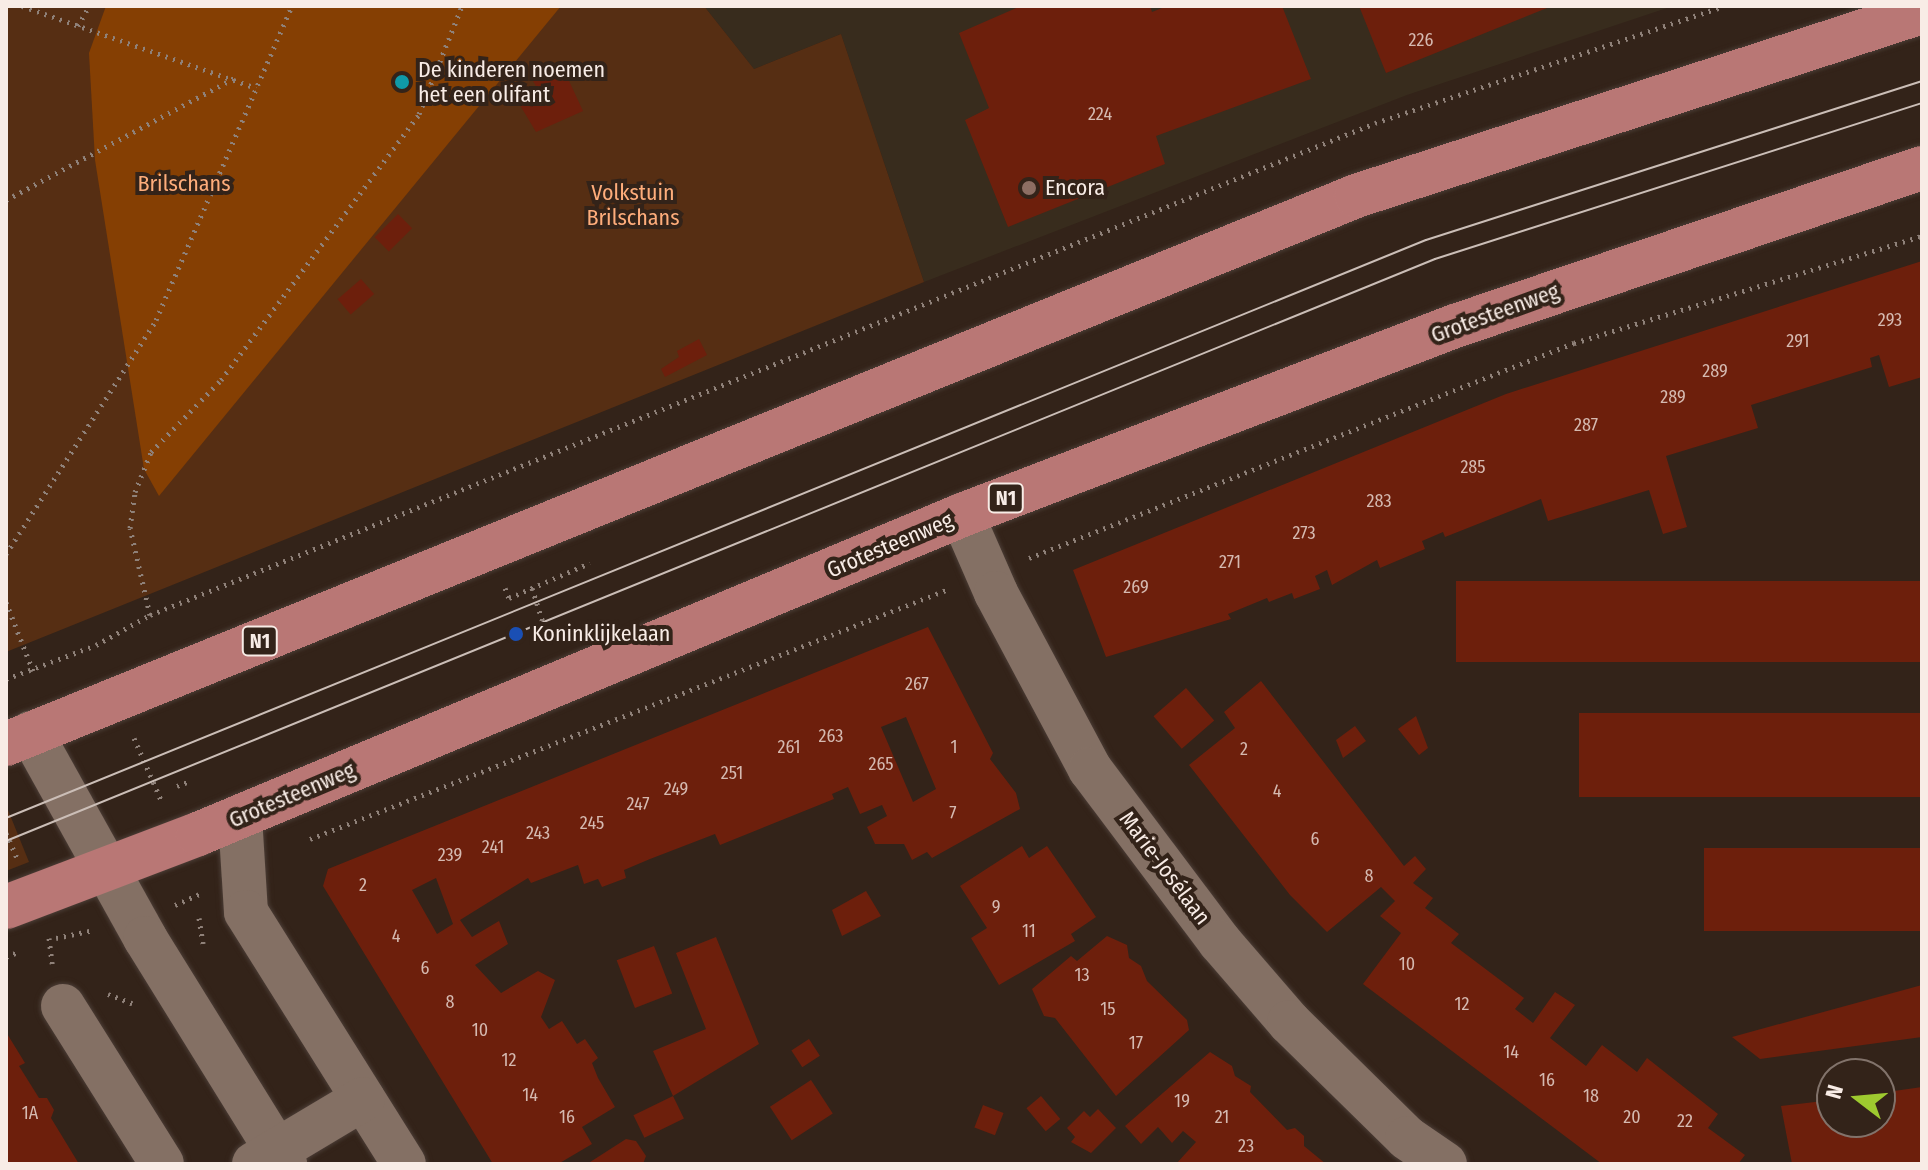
<!DOCTYPE html>
<meta charset="utf-8">
<style>
body{margin:0}
#map{position:relative;width:1928px;height:1170px;overflow:hidden;background:#332319;font-family:"Fira Sans Condensed",sans-serif}
div>[style]{position:absolute}
.education>*{inset:0;background:#382c1d}
.green>*{inset:0;background:#562e13}
.forest>*{inset:0;background:#853f03}
.building>*{inset:0;background:#6d1f0c;transform-origin:0 0}
.path>*{height:5px;margin-top:-2.5px;transform-origin:0;background:repeating-linear-gradient(90deg,#8f8179 0 2px,transparent 0 8px)}
.roads{filter:drop-shadow(0 0 2px #4b3d36) drop-shadow(0 0 2px #4b3d36)}
.minor>*{height:44px;margin:-22px;padding:0 22px;transform-origin:22px;border-radius:22px;background:#847064}
.primary>*{height:44px;margin:-22px;padding:0 22px;transform-origin:22px;border-radius:22px;background:#b97775}
.tram>*{height:2px;margin:-1px;padding:0 1px;transform-origin:1px;border-radius:1px;background:#cbbeb7}
.dots>*{width:22px;height:22px;translate:-50% -50%;box-sizing:border-box;border:4px solid #332319;border-radius:50%}
span{translate:-50% -50%;white-space:nowrap;text-align:center;line-height:1.15;-webkit-text-stroke:8px #332319;paint-order:stroke}
.number-label{font-size:18px;color:#d5b9b0}
.number-label span{-webkit-text-stroke-width:0}
.shield-label span{padding:2px 6px;background:#332319;border:2px solid;border-radius:6px;-webkit-text-stroke-width:0}
.shield-label{font-size:20px;color:#f8ece6;font-weight:700}
.poi-label{font-size:22px;color:#f8ece6}
.left{translate:0 -50%;text-align:left}
.park-label{font-size:22px;color:#fead7b}
.street-label{font-size:22px;color:#f8ece6}
.frame{position:absolute;inset:0;border:8px solid #f8ece6;pointer-events:none}
.north{position:absolute;left:1816px;top:1058px;width:80px;height:80px;box-sizing:border-box;background:#332319;border:2px solid #82736b;border-radius:50%;rotate:286deg;font-size:22px;font-weight:700;line-height:32px;text-align:center;color:#f8ece6}
.north::after{content:'';display:block;margin:auto;width:28px;height:36px;background:#9eca2f;clip-path:polygon(50% 0,100% 100%,50% 72%,0 100%)}
</style>
<div id="map">
<div class="education">
<i style="clip-path:polygon(704px 6px,1673px 6px,1407px 95px,924px 282px,841px 34px,754px 69px)"></i>
</div>
<div class="green">
<i style="clip-path:polygon(6px 6px,704px 6px,754px 69px,841px 34px,924px 282px,6px 652px)"></i>
<i style="clip-path:polygon(6px 805px,29px 862px,6px 871px)"></i>
</div>
<div class="forest">
<i style="clip-path:polygon(106px 6px,561px 6px,159px 496px,144px 469px,95px 160px,89px 53px)"></i>
</div>
<div class="building">
<i style="clip-path:polygon(1021px 6px,1150px 6px,1152px 12px,1167px 6px,1282px 6px,1311px 79px,1156px 136px,1165px 164px,1008px 227px,965px 120px,989px 108px,959px 33px)"></i>
<i style="clip-path:polygon(1359px 6px,1552px 6px,1386px 73px)"></i>
<i style="clip-path:polygon(563px 68px,583px 111px,536px 132px,517px 100px,536px 86px,533px 81px)"></i>
<i style="left:398px;top:214px;width:20px;height:33px;rotate:45deg"></i>
<i style="clip-path:polygon(1922px 261px,1922px 377px,1889px 387px,1879px 355px,1870px 358px,1872px 367px,1751px 405px,1758px 428px,1666px 456px,1687px 527px,1663px 534px,1649px 490px,1548px 521px,1541px 499px,1445px 537px,1443px 532px,1422px 541px,1425px 549px,1380px 568px,1377px 560px,1332px 585px,1327px 570px,1315px 576px,1320px 589px,1294px 599px,1292px 593px,1269px 602px,1267px 598px,1228px 614px,1231px 619px,1106px 657px,1073px 570px,1506px 394px)"></i>
<i style="left:361px;top:279px;width:20px;height:31px;rotate:49deg"></i>
<i style="clip-path:polygon(699px 339px,707px 355px,665px 377px,661px 369px,679px 357px,677px 351px)"></i>
<i style="left:1922px;top:581px;width:81px;height:466px;rotate:90deg"></i>
<i style="clip-path:polygon(evenodd,928px 627px,993px 753px,990px 759px,1016px 793px,1020px 809px,932px 858px,927px 852px,912px 860px,904px 844px,875px 844px,867px 827px,887px 816px,882px 805px,860px 814px,848px 787px,832px 794px,834px 799px,720px 845px,715px 834px,650px 859px,624px 870px,626px 878px,602px 887px,598px 879px,584px 884px,578px 865px,531px 883px,528px 878px,460px 920px,472px 937px,499px 921px,508px 944px,475px 965px,501px 993px,538px 971px,555px 980px,541px 1017px,549px 1029px,562px 1021px,577px 1044px,585px 1039px,598px 1058px,592px 1063px,598px 1078px,615px 1107px,582px 1127px,592px 1144px,558px 1164px,493px 1164px,323px 886px,328px 869px,928px 627px,906px 717px,936px 789px,913px 802px,881px 727px,906px 717px,928px 627px,436px 878px,453px 924px,437px 934px,412px 890px,436px 878px)"></i>
<i style="clip-path:polygon(1261px 681px,1404px 866px,1415px 856px,1426px 869px,1413px 883px,1433px 898px,1425px 908px,1459px 934px,1451px 943px,1524px 998px,1515px 1009px,1533px 1023px,1555px 992px,1575px 1005px,1550px 1038px,1586px 1066px,1602px 1045px,1637px 1072px,1647px 1058px,1718px 1114px,1708px 1128px,1745px 1155px,1738px 1164px,1602px 1164px,1363px 984px,1401px 933px,1380px 916px,1395px 901px,1381px 887px,1327px 932px,1290px 895px,1189px 765px,1235px 728px,1224px 712px)"></i>
<i style="left:1186px;top:688px;width:43px;height:43px;rotate:49deg"></i>
<i style="left:1922px;top:713px;width:84px;height:343px;rotate:90deg"></i>
<i style="clip-path:polygon(1416px 716px,1428px 748px,1419px 755px,1398px 729px)"></i>
<i style="clip-path:polygon(1355px 726px,1366px 741px,1343px 758px,1336px 740px)"></i>
<i style="clip-path:polygon(1022px 846px,1029px 858px,1047px 846px,1096px 917px,1071px 934px,1075px 941px,999px 985px,971px 938px,987px 928px,960px 886px)"></i>
<i style="left:1922px;top:848px;width:83px;height:218px;rotate:90deg"></i>
<i style="clip-path:polygon(866px 891px,881px 916px,842px 936px,832px 910px)"></i>
<i style="clip-path:polygon(1107px 936px,1127px 945px,1129px 958px,1141px 966px,1147px 981px,1187px 1020px,1189px 1030px,1116px 1096px,1055px 1018px,1044px 1016px,1032px 989px,1071px 956px,1077px 961px)"></i>
<i style="clip-path:polygon(716px 937px,759px 1044px,673px 1096px,653px 1051px,706px 1029px,676px 953px)"></i>
<i style="left:654px;top:946px;width:51px;height:40px;rotate:69deg"></i>
<i style="clip-path:polygon(1922px 985px,1922px 1037px,1760px 1059px,1732px 1037px)"></i>
<i style="clip-path:polygon(6px 1032px,25px 1063px,19px 1066px,39px 1098px,47px 1098px,54px 1110px,51px 1118px,79px 1164px,6px 1164px)"></i>
<i style="left:809px;top:1039px;width:20px;height:21px;rotate:57deg"></i>
<i style="clip-path:polygon(1210px 1052px,1232px 1066px,1235px 1076px,1251px 1086px,1250px 1092px,1287px 1130px,1295px 1128px,1304px 1136px,1304px 1146px,1326px 1164px,1176px 1164px,1196px 1142px,1183px 1131px,1172px 1143px,1158px 1127px,1141px 1144px,1125px 1126px)"></i>
<i style="left:811px;top:1080px;width:40px;height:49px;rotate:57deg"></i>
<i style="clip-path:polygon(1922px 1087px,1922px 1164px,1792px 1164px,1781px 1106px,1832px 1100px,1832px 1122px,1880px 1122px,1880px 1093px)"></i>
<i style="left:673px;top:1096px;width:25px;height:44px;rotate:64deg"></i>
<i style="left:1041px;top:1096px;width:30px;height:19px;rotate:50deg"></i>
<i style="left:983px;top:1105px;width:22px;height:24px;rotate:21deg"></i>
<i style="clip-path:polygon(1098px 1109px,1116px 1128px,1091px 1153px,1071px 1142px,1075px 1137px,1067px 1128px,1084px 1111px,1090px 1117px)"></i>
<i style="clip-path:polygon(626px 1139px,636px 1141px,646px 1156px,643px 1164px,587px 1164px)"></i>
</div>
<div class="path">
<i style="left:22px;top:6px;width:248px;rotate:19.3deg"></i>
<i style="left:78px;top:26px;width:23px;rotate:-61deg"></i>
<i style="left:6px;top:200px;width:261px;rotate:-28.1deg"></i>
<i style="left:6px;top:554px;width:278px;rotate:-57.3deg"></i>
<i style="left:156px;top:320px;width:342px;rotate:-66.6deg"></i>
<i style="left:1029px;top:558px;width:586px;rotate:-21.53deg"></i>
<i style="left:1574px;top:343px;width:364px;rotate:-17.1deg"></i>
<i style="left:505px;top:588px;width:11px;rotate:68deg"></i>
<i style="left:509px;top:598px;width:88px;rotate:-23.4deg"></i>
<i style="left:532px;top:588px;width:52px;rotate:72.3deg"></i>
<i style="left:6px;top:602px;width:74px;rotate:68.6deg"></i>
<i style="left:150px;top:615px;width:89px;rotate:-102.9deg"></i>
<i style="left:130px;top:528px;width:36px;rotate:-82deg"></i>
<i style="left:135px;top:492px;width:43px;rotate:-68.2deg"></i>
<i style="left:151px;top:452px;width:100px;rotate:-45.8deg"></i>
<i style="left:221px;top:380px;width:332px;rotate:-53.3deg"></i>
<i style="left:419px;top:114px;width:116px;rotate:-68.3deg"></i>
<i style="left:6px;top:679px;width:96px;rotate:-20.7deg"></i>
<i style="left:96px;top:645px;width:62px;rotate:-29.1deg"></i>
<i style="left:150px;top:615px;width:1320px;rotate:-21.88deg"></i>
<i style="left:1375px;top:123px;width:368px;rotate:-18.5deg"></i>
<i style="left:134px;top:738px;width:70px;rotate:66.4deg"></i>
<i style="left:177px;top:786px;width:14px;rotate:-21deg"></i>
<i style="left:6px;top:833px;width:27px;rotate:66deg"></i>
<i style="left:310px;top:839px;width:686px;rotate:-21.37deg"></i>
<i style="left:175px;top:905px;width:30px;rotate:-24deg"></i>
<i style="left:199px;top:918px;width:26px;rotate:81deg"></i>
<i style="left:49px;top:938px;width:26px;rotate:83deg"></i>
<i style="left:56px;top:938px;width:38px;rotate:-12deg"></i>
<i style="left:6px;top:957px;width:15px;rotate:-23deg"></i>
<i style="left:108px;top:994px;width:26px;rotate:21deg"></i>
</div>
<div class="roads">
<div class="minor">
<i style="left:962px;top:515px;width:85px;rotate:66.4deg"></i>
<i style="left:996px;top:593px;width:200px;rotate:61.9deg"></i>
<i style="left:1090px;top:769px;width:216px;rotate:53.1deg"></i>
<i style="left:1220px;top:942px;width:106px;rotate:49.2deg"></i>
<i style="left:1289px;top:1022px;width:165px;rotate:44.5deg"></i>
<i style="left:1407px;top:1138px;width:46px;rotate:34.4deg"></i>
<i style="left:31px;top:733px;width:235px;rotate:60.9deg"></i>
<i style="left:145px;top:938px;width:266px;rotate:58.2deg"></i>
<i style="left:240px;top:817px;width:95px;rotate:86.4deg"></i>
<i style="left:246px;top:912px;width:297px;rotate:57.9deg"></i>
<i style="left:63px;top:1006px;width:186px;rotate:57.9deg"></i>
<i style="left:254px;top:1164px;width:127px;rotate:-30.8deg"></i>
</div>
<div class="primary">
<i style="left:6px;top:744px;width:1457px;rotate:-22.09deg"></i>
<i style="left:1356px;top:196px;width:595px;rotate:-18.01deg"></i>
<i style="left:6px;top:907px;width:205px;rotate:-20.8deg"></i>
<i style="left:198px;top:834px;width:828px;rotate:-22.66deg"></i>
<i style="left:962px;top:515px;width:528px;rotate:-20.98deg"></i>
<i style="left:1455px;top:326px;width:493px;rotate:-18.7deg"></i>
</div>
</div>
<div class="tram">
<i style="left:6px;top:818px;width:1533px;rotate:-22.15deg"></i>
<i style="left:1426px;top:240px;width:521px;rotate:-17.77deg"></i>
<i style="left:6px;top:841px;width:1543px;rotate:-22.16deg"></i>
<i style="left:1435px;top:259px;width:511px;rotate:-17.76deg"></i>
</div>
<div class="dots">
<i style="left:402px;top:82px;background:#0f9aa8"></i>
<i style="left:1029px;top:188px;background:#8d6e63"></i>
<i style="left:516px;top:634px;background:#1a4fb4"></i>
</div>
<div class="number-label">
<span style="left:1421px;top:40px">226</span>
<span style="left:1100px;top:114px">224</span>
<span style="left:1890px;top:320px">293</span>
<span style="left:1798px;top:341px">291</span>
<span style="left:1715px;top:371px">289</span>
<span style="left:1673px;top:397px">289</span>
<span style="left:1586px;top:425px">287</span>
<span style="left:1473px;top:467px">285</span>
<span style="left:1379px;top:501px">283</span>
<span style="left:1304px;top:533px">273</span>
<span style="left:1230px;top:562px">271</span>
<span style="left:1136px;top:587px">269</span>
<span style="left:917px;top:684px">267</span>
<span style="left:831px;top:736px">263</span>
<span style="left:789px;top:747px">261</span>
<span style="left:954px;top:747px">1</span>
<span style="left:1244px;top:749px">2</span>
<span style="left:881px;top:764px">265</span>
<span style="left:732px;top:773px">251</span>
<span style="left:676px;top:789px">249</span>
<span style="left:1277px;top:791px">4</span>
<span style="left:638px;top:804px">247</span>
<span style="left:953px;top:813px">7</span>
<span style="left:592px;top:823px">245</span>
<span style="left:538px;top:833px">243</span>
<span style="left:1315px;top:839px">6</span>
<span style="left:493px;top:847px">241</span>
<span style="left:450px;top:855px">239</span>
<span style="left:1369px;top:876px">8</span>
<span style="left:363px;top:885px">2</span>
<span style="left:996px;top:907px">9</span>
<span style="left:1029px;top:931px">11</span>
<span style="left:396px;top:936px">4</span>
<span style="left:1407px;top:964px">10</span>
<span style="left:425px;top:968px">6</span>
<span style="left:1082px;top:975px">13</span>
<span style="left:450px;top:1002px">8</span>
<span style="left:1462px;top:1004px">12</span>
<span style="left:1108px;top:1009px">15</span>
<span style="left:480px;top:1030px">10</span>
<span style="left:1136px;top:1043px">17</span>
<span style="left:1511px;top:1052px">14</span>
<span style="left:509px;top:1060px">12</span>
<span style="left:1547px;top:1080px">16</span>
<span style="left:530px;top:1095px">14</span>
<span style="left:1591px;top:1096px">18</span>
<span style="left:1182px;top:1101px">19</span>
<span style="left:30px;top:1113px">1A</span>
<span style="left:567px;top:1117px">16</span>
<span style="left:1222px;top:1117px">21</span>
<span style="left:1632px;top:1117px">20</span>
<span style="left:1685px;top:1121px">22</span>
<span style="left:1246px;top:1146px">23</span>
</div>
<div class="shield-label">
<span style="left:1006px;top:498px">N1</span>
<span style="left:260px;top:641px">N1</span>
</div>
<div class="poi-label">
<span class="left" style="left:418px;top:82px">De kinderen noemen<br>het een olifant</span>
<span class="left" style="left:1045px;top:188px">Encora</span>
<span class="left" style="left:532px;top:634px">Koninklijkelaan</span>
</div>
<div class="park-label">
<span style="left:184px;top:184px">Brilschans</span>
<span style="left:633px;top:205px">Volkstuin<br>Brilschans</span>
</div>
<div class="street-label">
<span style="left:1495px;top:313px;rotate:-20deg">Grotesteenweg</span>
<span style="left:890px;top:545px;rotate:-23deg">Grotesteenweg</span>
<span style="left:292px;top:795px;rotate:-23deg">Grotesteenweg</span>
<span style="left:1165px;top:868px;rotate:53deg">Marie-Josélaan</span>
</div>
<div class="frame"></div>
<div class="north">N</div>
</div>
